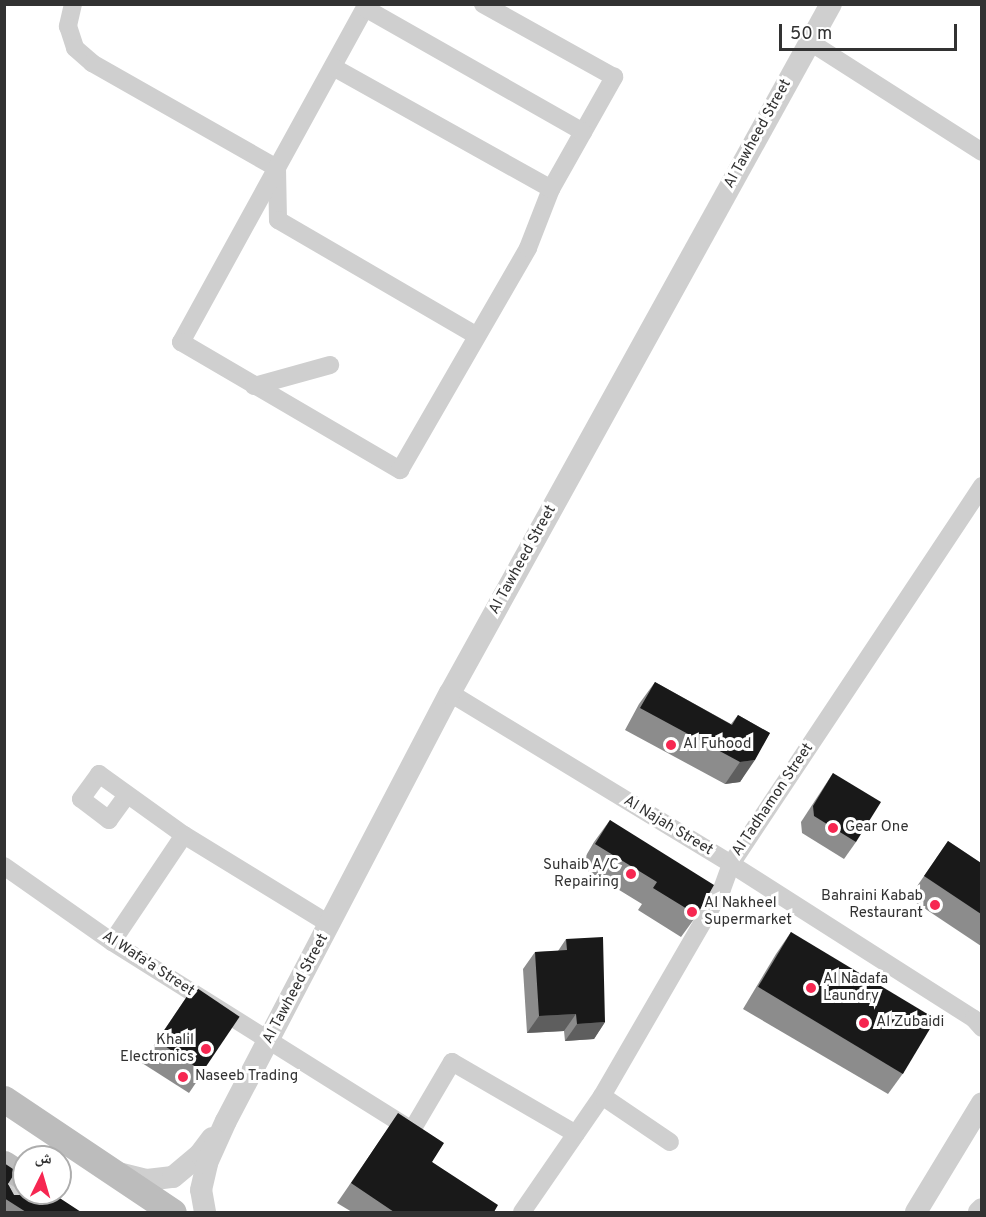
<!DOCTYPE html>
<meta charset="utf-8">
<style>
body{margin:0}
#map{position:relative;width:986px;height:1217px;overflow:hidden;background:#fff;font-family:Overpass,"Noto Naskh Arabic",sans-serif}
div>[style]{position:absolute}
.minor>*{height:18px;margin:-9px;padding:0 9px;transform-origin:9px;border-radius:9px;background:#cfcfcf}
.tertiary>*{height:22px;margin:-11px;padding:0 11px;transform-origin:11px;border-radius:11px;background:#cfcfcf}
.secondary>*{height:27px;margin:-13.5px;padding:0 13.5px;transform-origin:13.5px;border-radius:13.5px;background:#bcbcbc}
.wall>*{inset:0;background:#8c8c8c}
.shaded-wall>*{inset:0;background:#5e5e5e}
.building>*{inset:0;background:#191919;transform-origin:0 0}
.dots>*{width:16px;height:16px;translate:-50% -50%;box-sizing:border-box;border:3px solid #fff;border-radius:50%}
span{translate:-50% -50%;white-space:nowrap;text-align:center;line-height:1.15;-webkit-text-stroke:6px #fff;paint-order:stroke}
.street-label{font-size:15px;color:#323232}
.poi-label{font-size:15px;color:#323232}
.left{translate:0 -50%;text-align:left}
.right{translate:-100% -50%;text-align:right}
.frame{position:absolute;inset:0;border:6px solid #323232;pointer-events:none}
.north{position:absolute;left:12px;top:1145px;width:60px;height:60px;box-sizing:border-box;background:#fff;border:2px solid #adadad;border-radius:50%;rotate:5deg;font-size:16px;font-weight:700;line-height:24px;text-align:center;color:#323232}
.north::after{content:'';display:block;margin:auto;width:21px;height:27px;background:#f62751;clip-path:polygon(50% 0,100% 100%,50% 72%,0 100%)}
.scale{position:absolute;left:779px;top:24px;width:178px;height:27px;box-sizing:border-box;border:3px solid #323232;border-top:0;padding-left:8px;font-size:18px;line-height:21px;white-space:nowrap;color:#323232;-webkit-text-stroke:4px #fff;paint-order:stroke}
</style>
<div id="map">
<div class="minor">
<i style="left:73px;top:4px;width:23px;rotate:103deg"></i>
<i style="left:68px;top:26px;width:23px;rotate:72deg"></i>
<i style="left:75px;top:48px;width:23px;rotate:41deg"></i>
<i style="left:92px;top:63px;width:213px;rotate:29.6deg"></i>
<i style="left:277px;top:168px;width:52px;rotate:88.9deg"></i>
<i style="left:278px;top:220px;width:230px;rotate:30.2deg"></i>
<i style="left:367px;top:4px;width:386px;rotate:118.8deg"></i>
<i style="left:181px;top:342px;width:254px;rotate:30.3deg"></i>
<i style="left:400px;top:470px;width:256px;rotate:-60deg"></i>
<i style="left:528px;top:248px;width:63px;rotate:-68.7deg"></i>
<i style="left:551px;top:189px;width:129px;rotate:-60.6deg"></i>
<i style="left:614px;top:77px;width:150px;rotate:-150.9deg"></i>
<i style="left:365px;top:8px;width:251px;rotate:29.6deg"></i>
<i style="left:810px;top:42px;width:204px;rotate:32.6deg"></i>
<i style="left:333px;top:67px;width:250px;rotate:29.2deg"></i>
<i style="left:254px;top:386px;width:79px;rotate:-15.4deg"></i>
<i style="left:450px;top:693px;width:329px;rotate:31.3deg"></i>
<i style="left:731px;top:864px;width:288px;rotate:32.5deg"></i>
<i style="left:974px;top:1019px;width:12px;rotate:48deg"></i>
<i style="left:127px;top:795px;width:31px;rotate:126deg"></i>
<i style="left:109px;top:820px;width:35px;rotate:-143deg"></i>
<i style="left:81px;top:799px;width:31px;rotate:-54deg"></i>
<i style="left:99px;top:774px;width:105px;rotate:35.7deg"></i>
<i style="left:184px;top:835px;width:170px;rotate:31.5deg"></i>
<i style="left:4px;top:866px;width:132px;rotate:35.1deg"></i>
<i style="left:112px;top:942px;width:354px;rotate:32.1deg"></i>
<i style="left:412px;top:1130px;width:79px;rotate:-59.5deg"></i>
<i style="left:452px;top:1062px;width:143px;rotate:30.1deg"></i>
<i style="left:112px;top:942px;width:129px;rotate:-56.1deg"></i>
<i style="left:602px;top:1096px;width:82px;rotate:34.1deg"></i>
<i style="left:4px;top:1207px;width:35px;rotate:-55deg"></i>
<i style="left:522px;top:1212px;width:141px;rotate:-55.4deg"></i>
<i style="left:602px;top:1096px;width:239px;rotate:-59.9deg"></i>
<i style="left:722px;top:889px;width:27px;rotate:-70deg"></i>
<i style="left:731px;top:864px;width:454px;rotate:-56.4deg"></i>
</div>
<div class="tertiary">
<i style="left:118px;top:1173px;width:30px;rotate:14deg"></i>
<i style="left:147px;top:1180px;width:26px;rotate:-7deg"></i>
<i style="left:173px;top:1177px;width:35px;rotate:-40deg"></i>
<i style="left:200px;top:1154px;width:20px;rotate:-53deg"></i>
<i style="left:205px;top:1212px;width:22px;rotate:-100deg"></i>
<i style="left:201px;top:1190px;width:28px;rotate:-77deg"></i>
<i style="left:207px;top:1163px;width:46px;rotate:-65.7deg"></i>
<i style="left:226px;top:1121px;width:483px;rotate:-62.4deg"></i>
<i style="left:450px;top:693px;width:787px;rotate:-61.06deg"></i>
<i style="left:916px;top:1212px;width:127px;rotate:-58.8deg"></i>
<i style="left:979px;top:1212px;width:4px;rotate:-45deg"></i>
</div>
<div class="secondary">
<i style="left:4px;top:1099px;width:203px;rotate:33.8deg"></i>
<i style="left:4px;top:1164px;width:24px;rotate:33deg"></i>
</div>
<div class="wall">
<i style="clip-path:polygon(655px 682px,731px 724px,738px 715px,770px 733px,740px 782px,725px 784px,625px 730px,639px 704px)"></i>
<i style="clip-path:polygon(833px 773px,856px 842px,844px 859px,802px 833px,801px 822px)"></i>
<i style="clip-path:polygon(610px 820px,697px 915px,681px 937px,638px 910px,642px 904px,580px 866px,594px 842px)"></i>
<i style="clip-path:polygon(948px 841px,981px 863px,981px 946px,909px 898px)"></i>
<i style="clip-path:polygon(791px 932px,904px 1072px,888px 1094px,743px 1009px,776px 954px)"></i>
<i style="clip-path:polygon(566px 939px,605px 1022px,594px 1039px,565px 1041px,564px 1031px,527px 1033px,523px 969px,535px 952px,558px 951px)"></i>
<i style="clip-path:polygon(194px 986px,204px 1071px,189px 1093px,142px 1063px)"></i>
<i style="clip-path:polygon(385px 1133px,432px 1162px,494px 1212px,352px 1212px,337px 1203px)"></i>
<i style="clip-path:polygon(4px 1163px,8px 1184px,14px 1195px,81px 1212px,4px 1212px)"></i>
</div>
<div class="shaded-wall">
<i style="clip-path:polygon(755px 760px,740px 782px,725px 784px,740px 762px)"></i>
<i style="clip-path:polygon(576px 1014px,564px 1031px,527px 1033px,539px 1016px)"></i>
<i style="clip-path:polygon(605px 1022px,594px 1039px,565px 1041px,577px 1024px)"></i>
</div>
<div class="building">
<i style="clip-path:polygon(655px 682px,732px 725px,738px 715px,770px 733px,755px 760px,740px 762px,640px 708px)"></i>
<i style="clip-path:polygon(833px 773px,881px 802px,856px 842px,814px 816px,813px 806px)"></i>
<i style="clip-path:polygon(610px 820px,714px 885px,697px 915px,653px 888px,657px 882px,595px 844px)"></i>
<i style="clip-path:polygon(948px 841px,981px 863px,981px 914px,924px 876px)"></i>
<i style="left:791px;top:932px;width:169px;height:64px;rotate:31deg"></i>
<i style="clip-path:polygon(603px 937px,605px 1022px,577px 1024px,576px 1014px,539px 1016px,535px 952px,567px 950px,566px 939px)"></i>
<i style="left:194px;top:986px;width:55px;height:66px;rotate:34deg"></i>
<i style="clip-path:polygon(398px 1113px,444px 1143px,432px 1162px,498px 1205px,494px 1212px,394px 1212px,351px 1183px)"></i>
<i style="clip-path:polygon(4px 1163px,16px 1171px,8px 1184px,14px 1195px,25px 1195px,26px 1193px,52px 1193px,81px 1212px,26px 1212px,4px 1198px)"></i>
</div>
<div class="dots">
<i style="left:671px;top:745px;background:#f62751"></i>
<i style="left:833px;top:828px;background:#f62751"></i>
<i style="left:631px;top:874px;background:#f62751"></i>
<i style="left:935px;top:905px;background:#f62751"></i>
<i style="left:692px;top:912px;background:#f62751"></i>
<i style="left:811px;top:988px;background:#f62751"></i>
<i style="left:864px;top:1023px;background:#f62751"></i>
<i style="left:206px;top:1049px;background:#f62751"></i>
<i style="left:183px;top:1077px;background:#f62751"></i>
</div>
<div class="street-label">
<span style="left:758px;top:134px;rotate:-61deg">Al Tawheed Street</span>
<span style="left:523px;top:560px;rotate:-61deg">Al Tawheed Street</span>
<span style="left:773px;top:800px;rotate:-56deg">Al Tadhamon Street</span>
<span style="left:668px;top:826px;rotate:31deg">Al Najah Street</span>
<span style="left:148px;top:964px;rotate:33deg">Al Wafa'a Street</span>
<span style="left:296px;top:989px;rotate:-62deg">Al Tawheed Street</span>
</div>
<div class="poi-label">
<span class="left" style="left:683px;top:745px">Al Fuhood</span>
<span class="left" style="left:845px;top:828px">Gear One</span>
<span class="right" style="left:619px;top:874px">Suhaib A/C<br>Repairing</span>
<span class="right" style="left:923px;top:905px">Bahraini Kabab<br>Restaurant</span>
<span class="left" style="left:704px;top:912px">Al Nakheel<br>Supermarket</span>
<span class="left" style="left:823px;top:988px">Al Nadafa<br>Laundry</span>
<span class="left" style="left:876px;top:1023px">Al Zubaidi</span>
<span class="right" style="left:194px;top:1049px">Khalil<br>Electronics</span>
<span class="left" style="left:195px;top:1077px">Naseeb Trading</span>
</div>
<div class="frame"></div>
<div class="north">ش</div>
<div class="scale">50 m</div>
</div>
